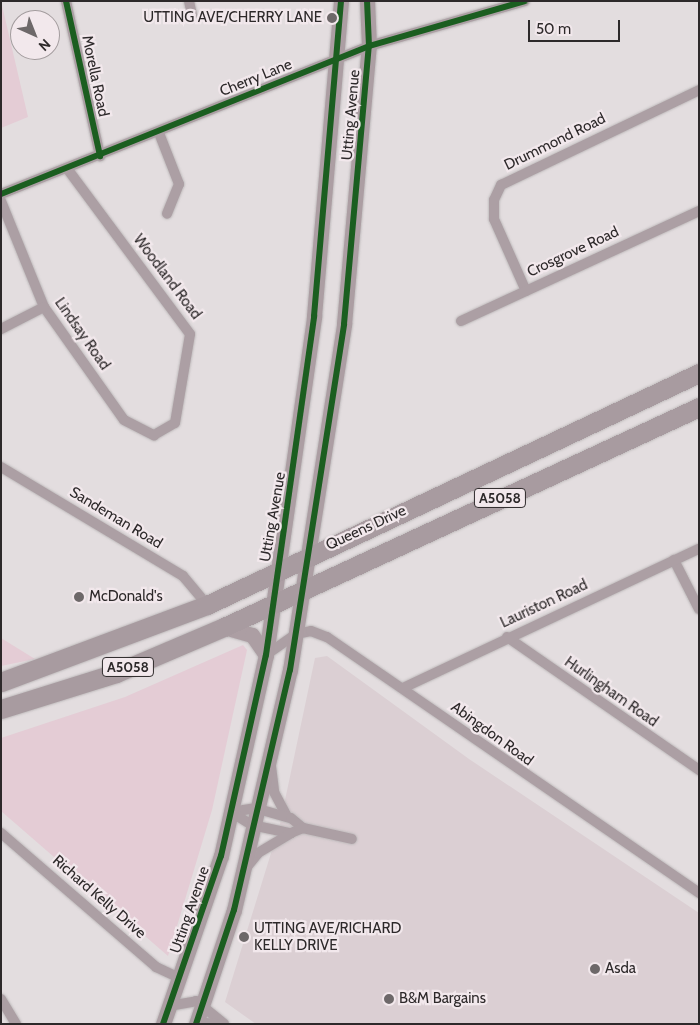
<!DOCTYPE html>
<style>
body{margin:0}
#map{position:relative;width:700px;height:1025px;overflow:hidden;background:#e3dddf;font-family:Cabin,sans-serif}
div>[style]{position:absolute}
.built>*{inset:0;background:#dbcfd3}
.green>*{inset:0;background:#e4ccd5}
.roads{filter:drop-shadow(0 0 1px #bebabb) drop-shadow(0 0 1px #bebabb)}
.street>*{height:10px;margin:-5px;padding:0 5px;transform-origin:5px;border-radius:5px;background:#ac9fa4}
.secondary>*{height:15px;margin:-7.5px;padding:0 7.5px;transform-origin:7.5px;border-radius:7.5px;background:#ac9ea3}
.highway>*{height:19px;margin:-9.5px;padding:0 9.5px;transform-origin:9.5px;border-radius:9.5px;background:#a89ba0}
.cycleway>*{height:6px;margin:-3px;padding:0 3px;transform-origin:3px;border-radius:3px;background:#1b5e20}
.dots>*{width:14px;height:14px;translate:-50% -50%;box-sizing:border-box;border:2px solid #f2e8ec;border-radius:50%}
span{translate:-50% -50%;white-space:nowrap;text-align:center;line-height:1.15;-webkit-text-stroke:4.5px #f2e8ec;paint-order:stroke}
.shield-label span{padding:1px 4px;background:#f2e8ec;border:1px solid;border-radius:4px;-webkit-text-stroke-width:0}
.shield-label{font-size:14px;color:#2d292a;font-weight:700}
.poi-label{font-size:15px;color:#2d292a}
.right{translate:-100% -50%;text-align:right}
.left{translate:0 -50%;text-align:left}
.street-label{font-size:15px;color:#2d292a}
.frame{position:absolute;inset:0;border:2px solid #2d292a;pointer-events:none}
.north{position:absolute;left:10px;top:10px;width:50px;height:50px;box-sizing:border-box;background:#f2e8ec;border:1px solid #a39c9e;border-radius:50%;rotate:136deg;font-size:14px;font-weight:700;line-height:20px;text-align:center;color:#2d292a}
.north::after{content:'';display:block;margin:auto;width:18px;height:22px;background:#6d6869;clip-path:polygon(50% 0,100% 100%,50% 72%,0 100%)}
.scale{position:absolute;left:528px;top:20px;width:92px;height:22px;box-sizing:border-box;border:2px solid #2d292a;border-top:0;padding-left:6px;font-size:15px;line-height:18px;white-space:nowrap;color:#2d292a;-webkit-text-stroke:4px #f2e8ec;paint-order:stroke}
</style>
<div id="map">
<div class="built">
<i style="clip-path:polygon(327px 656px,469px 759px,699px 913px,699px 1024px,256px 1024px,225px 1002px,280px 824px,315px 658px)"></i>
</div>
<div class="green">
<i style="clip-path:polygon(1px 1px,28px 117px,1px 128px)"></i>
<i style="clip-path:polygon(1px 638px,35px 659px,1px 666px)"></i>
<i style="clip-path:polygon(243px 645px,247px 650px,212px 810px,168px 956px,1px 811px,1px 738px,125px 697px)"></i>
</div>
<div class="roads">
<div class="street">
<i style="left:66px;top:1px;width:159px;rotate:77.6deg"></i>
<i style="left:189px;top:1px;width:14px;rotate:78deg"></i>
<i style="left:159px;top:133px;width:55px;rotate:68.6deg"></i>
<i style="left:179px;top:184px;width:32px;rotate:112deg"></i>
<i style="left:1px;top:194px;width:397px;rotate:-21.9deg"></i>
<i style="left:369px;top:46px;width:162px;rotate:-16.1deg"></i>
<i style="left:1px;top:201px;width:114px;rotate:67.9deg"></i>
<i style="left:44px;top:307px;width:138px;rotate:54.7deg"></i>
<i style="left:124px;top:420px;width:34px;rotate:27deg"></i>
<i style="left:154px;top:435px;width:24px;rotate:-30deg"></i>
<i style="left:175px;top:423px;width:90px;rotate:-80.4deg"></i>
<i style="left:190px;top:334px;width:204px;rotate:-126.6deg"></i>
<i style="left:526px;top:291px;width:79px;rotate:-114deg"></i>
<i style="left:494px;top:219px;width:19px;rotate:-90deg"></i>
<i style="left:494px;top:200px;width:17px;rotate:-65deg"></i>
<i style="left:501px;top:185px;width:220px;rotate:-25.6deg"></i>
<i style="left:461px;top:321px;width:262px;rotate:-24.8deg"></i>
<i style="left:1px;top:329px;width:48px;rotate:-27.1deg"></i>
<i style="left:1px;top:467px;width:212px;rotate:30.9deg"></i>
<i style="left:183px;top:576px;width:38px;rotate:50deg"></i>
<i style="left:674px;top:560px;width:55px;rotate:63deg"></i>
<i style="left:507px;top:637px;width:234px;rotate:34.7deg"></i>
<i style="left:266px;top:655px;width:37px;rotate:-35deg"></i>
<i style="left:296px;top:634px;width:15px;rotate:-11deg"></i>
<i style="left:311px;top:631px;width:17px;rotate:21deg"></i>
<i style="left:327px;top:637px;width:452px;rotate:34.5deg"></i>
<i style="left:403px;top:688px;width:327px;rotate:-25.2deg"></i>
<i style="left:271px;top:766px;width:26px;rotate:83deg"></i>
<i style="left:274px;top:792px;width:27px;rotate:62deg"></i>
<i style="left:231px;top:812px;width:24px;rotate:-9deg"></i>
<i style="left:255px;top:808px;width:37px;rotate:16deg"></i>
<i style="left:291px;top:818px;width:16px;rotate:40deg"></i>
<i style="left:303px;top:828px;width:50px;rotate:12.7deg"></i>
<i style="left:231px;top:812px;width:25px;rotate:32deg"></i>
<i style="left:252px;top:825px;width:40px;rotate:12deg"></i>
<i style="left:291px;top:833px;width:13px;rotate:-23deg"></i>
<i style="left:1px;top:833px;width:205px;rotate:40.8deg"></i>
<i style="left:156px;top:967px;width:26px;rotate:25deg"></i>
<i style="left:246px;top:868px;width:19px;rotate:-51deg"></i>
<i style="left:258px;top:853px;width:39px;rotate:-31deg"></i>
<i style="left:1px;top:999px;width:29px;rotate:59deg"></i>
<i style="left:169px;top:1006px;width:27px;rotate:-10deg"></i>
<i style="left:196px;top:1001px;width:36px;rotate:39deg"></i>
<i style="left:197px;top:1022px;width:19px;rotate:6deg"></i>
</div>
<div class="secondary">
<i style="left:224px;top:627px;width:29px;rotate:16deg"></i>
<i style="left:252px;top:635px;width:24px;rotate:55deg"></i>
<i style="left:163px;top:1024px;width:178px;rotate:-71deg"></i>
<i style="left:221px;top:856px;width:206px;rotate:-77.4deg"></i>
<i style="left:266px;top:655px;width:342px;rotate:-81.9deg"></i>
<i style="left:314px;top:316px;width:316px;rotate:-85.1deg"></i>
<i style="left:196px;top:1024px;width:120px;rotate:-71.6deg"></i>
<i style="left:234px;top:910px;width:246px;rotate:-76.9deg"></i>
<i style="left:290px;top:670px;width:350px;rotate:-81.1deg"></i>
<i style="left:344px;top:324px;width:279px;rotate:-84.9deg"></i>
<i style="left:369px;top:46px;width:45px;rotate:-92.5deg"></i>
</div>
<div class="highway">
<i style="left:1px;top:682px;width:220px;rotate:-20.5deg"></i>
<i style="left:207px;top:605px;width:544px;rotate:-25.25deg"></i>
<i style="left:1px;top:709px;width:121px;rotate:-17.4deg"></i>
<i style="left:116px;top:673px;width:117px;rotate:-23.1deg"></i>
<i style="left:224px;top:627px;width:523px;rotate:-24.85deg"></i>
</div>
</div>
<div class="cycleway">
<i style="left:66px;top:1px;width:159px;rotate:77.6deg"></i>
<i style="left:1px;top:194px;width:397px;rotate:-21.9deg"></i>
<i style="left:369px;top:46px;width:162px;rotate:-16.1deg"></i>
<i style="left:163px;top:1024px;width:178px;rotate:-71deg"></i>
<i style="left:221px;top:856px;width:206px;rotate:-77.4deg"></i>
<i style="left:266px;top:655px;width:342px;rotate:-81.9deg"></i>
<i style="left:314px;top:316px;width:316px;rotate:-85.1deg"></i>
<i style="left:196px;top:1024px;width:120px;rotate:-71.6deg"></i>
<i style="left:234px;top:910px;width:246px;rotate:-76.9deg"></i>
<i style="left:290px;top:670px;width:350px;rotate:-81.1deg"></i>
<i style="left:344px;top:324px;width:279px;rotate:-84.9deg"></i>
<i style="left:369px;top:46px;width:45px;rotate:-92.5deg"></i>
</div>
<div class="dots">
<i style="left:332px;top:18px;background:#6d6869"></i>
<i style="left:79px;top:597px;background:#6d6869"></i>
<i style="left:244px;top:937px;background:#6d6869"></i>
<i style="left:595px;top:969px;background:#6d6869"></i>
<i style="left:389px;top:999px;background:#6d6869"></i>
</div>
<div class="shield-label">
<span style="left:500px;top:498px">A5058</span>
<span style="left:128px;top:667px">A5058</span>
</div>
<div class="poi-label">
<span class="right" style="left:322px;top:18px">UTTING AVE/CHERRY LANE</span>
<span class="left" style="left:89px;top:597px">McDonald's</span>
<span class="left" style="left:254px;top:937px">UTTING AVE/RICHARD<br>KELLY DRIVE</span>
<span class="left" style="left:605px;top:969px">Asda</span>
<span class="left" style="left:399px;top:999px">B&amp;M Bargains</span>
</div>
<div class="street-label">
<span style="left:95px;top:76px;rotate:78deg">Morella Road</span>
<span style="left:256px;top:78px;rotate:-22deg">Cherry Lane</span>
<span style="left:351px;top:115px;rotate:-85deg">Utting Avenue</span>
<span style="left:555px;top:142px;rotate:-26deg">Drummond Road</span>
<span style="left:573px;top:252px;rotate:-25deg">Crosgrove Road</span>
<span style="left:167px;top:277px;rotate:53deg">Woodland Road</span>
<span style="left:82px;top:334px;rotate:55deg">Lindsay Road</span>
<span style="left:273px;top:517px;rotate:-80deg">Utting Avenue</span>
<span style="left:116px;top:518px;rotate:31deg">Sandeman Road</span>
<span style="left:366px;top:528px;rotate:-25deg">Queens Drive</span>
<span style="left:544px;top:604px;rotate:-25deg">Lauriston Road</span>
<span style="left:611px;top:692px;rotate:35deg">Hurlingham Road</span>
<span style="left:492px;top:734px;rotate:36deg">Abingdon Road</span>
<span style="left:99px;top:897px;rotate:41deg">Richard Kelly Drive</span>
<span style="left:190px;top:910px;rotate:-71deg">Utting Avenue</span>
</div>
<div class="frame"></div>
<div class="north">N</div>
<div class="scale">50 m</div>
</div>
